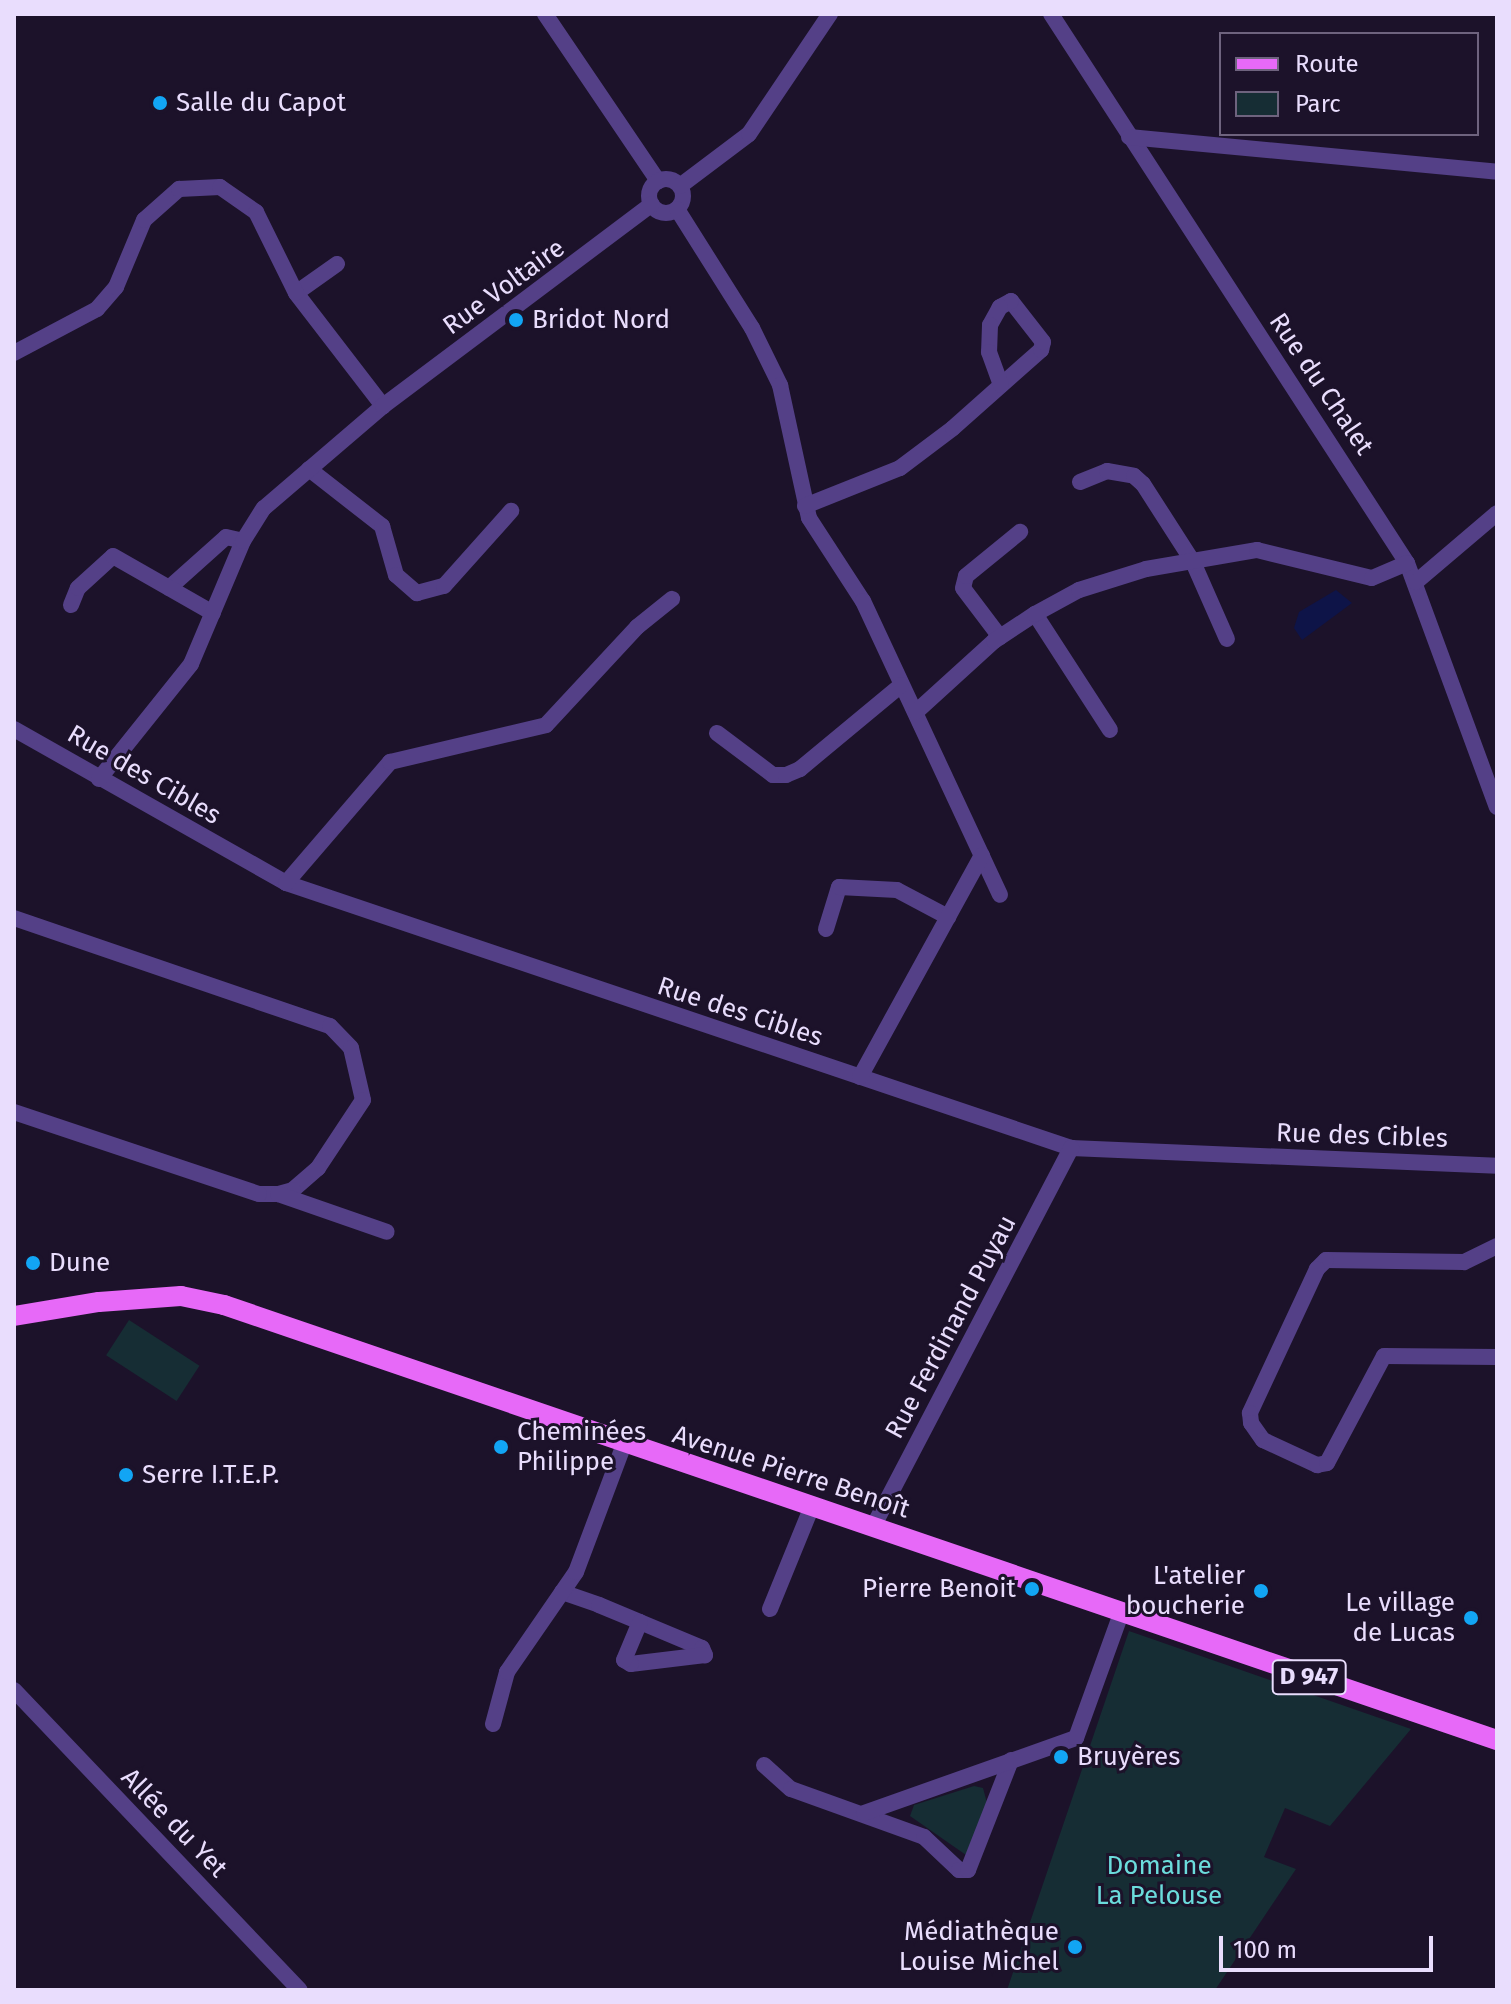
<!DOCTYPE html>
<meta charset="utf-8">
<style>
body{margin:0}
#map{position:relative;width:1511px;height:2004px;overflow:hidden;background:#1c122a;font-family:"Fira Sans",sans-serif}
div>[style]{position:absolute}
.green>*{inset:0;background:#162d34;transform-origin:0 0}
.water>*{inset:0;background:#0e1448}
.minor>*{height:16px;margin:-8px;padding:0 8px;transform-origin:8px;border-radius:8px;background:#544087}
.minor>.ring{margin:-8px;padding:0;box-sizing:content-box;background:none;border:16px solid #544087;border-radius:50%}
.major>*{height:20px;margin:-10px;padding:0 10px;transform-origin:10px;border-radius:10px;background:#e769f8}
.dots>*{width:22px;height:22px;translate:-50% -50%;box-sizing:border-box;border:4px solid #1c122a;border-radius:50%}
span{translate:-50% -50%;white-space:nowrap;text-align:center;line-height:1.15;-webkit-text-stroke:6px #1c122a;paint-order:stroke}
.shield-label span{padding:2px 6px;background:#1c122a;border:2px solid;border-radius:6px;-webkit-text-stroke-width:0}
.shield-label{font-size:24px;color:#e9ddfd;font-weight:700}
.poi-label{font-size:26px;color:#e9ddfd}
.left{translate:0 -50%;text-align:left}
.right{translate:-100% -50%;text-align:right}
.street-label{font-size:26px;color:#e9ddfd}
.park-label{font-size:26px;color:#6bdcdc}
.frame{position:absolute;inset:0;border:16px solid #e9ddfd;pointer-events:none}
.legend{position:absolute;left:1219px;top:32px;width:260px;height:104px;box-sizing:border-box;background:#1c122a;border:2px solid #6e637e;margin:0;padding:10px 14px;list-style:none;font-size:24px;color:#e9ddfd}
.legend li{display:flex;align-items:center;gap:16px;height:40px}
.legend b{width:40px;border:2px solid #6e637e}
.scale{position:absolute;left:1219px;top:1936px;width:214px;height:36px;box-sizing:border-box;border:4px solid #e9ddfd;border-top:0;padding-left:10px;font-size:24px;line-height:28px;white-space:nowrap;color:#e9ddfd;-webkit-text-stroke:6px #1c122a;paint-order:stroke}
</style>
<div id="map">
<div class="green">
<i style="left:129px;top:1320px;width:84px;height:42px;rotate:33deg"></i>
<i style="clip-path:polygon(1129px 1631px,1411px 1729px,1330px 1826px,1285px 1808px,1264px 1857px,1296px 1869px,1215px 1990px,1007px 1990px)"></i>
<i style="clip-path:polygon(974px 1786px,983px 1788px,987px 1803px,966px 1855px,910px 1816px,914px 1805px)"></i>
</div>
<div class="water">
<i style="clip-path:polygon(1336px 590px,1352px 603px,1302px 640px,1294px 628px,1299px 612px)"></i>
</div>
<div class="minor">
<i style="left:545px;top:14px;width:202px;rotate:55.9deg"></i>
<i style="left:1051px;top:14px;width:654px;rotate:57.04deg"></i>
<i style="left:1407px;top:563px;width:260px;rotate:69.8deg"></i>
<i style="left:1129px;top:137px;width:370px;rotate:5.4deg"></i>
<i class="ring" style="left:649px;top:179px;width:18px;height:18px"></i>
<i style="left:680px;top:186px;width:86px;rotate:-37deg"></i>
<i style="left:749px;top:134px;width:145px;rotate:-56deg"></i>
<i style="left:677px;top:209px;width:141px;rotate:57.8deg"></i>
<i style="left:752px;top:328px;width:64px;rotate:63.8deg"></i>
<i style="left:780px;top:385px;width:136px;rotate:77.7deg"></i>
<i style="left:809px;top:518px;width:99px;rotate:57deg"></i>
<i style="left:863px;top:601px;width:324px;rotate:65deg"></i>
<i style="left:337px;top:264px;width:50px;rotate:144.7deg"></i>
<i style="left:296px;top:293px;width:143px;rotate:52.4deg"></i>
<i style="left:14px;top:353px;width:94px;rotate:-27.9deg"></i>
<i style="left:97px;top:309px;width:29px;rotate:-49deg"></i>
<i style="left:116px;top:287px;width:73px;rotate:-67.3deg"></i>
<i style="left:144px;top:220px;width:47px;rotate:-41.5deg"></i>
<i style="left:179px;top:189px;width:41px;rotate:-2.8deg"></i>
<i style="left:220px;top:187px;width:44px;rotate:34.8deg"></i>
<i style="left:256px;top:212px;width:90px;rotate:63.7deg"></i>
<i style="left:309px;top:469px;width:93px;rotate:38deg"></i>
<i style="left:382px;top:526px;width:51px;rotate:74.1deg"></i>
<i style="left:396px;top:575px;width:28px;rotate:41deg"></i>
<i style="left:417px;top:593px;width:28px;rotate:-15deg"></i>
<i style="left:444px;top:586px;width:101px;rotate:-48.2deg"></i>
<i style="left:1080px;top:482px;width:29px;rotate:-22deg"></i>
<i style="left:1107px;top:471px;width:27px;rotate:10deg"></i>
<i style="left:1134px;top:476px;width:12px;rotate:42deg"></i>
<i style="left:1143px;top:484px;width:93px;rotate:57.3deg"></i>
<i style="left:1193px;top:562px;width:84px;rotate:66.2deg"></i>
<i style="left:805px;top:506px;width:102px;rotate:-21.8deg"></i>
<i style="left:900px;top:468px;width:66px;rotate:-37deg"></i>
<i style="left:953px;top:428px;width:118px;rotate:-41.6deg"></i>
<i style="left:1041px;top:350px;width:8px;rotate:-76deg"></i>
<i style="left:1043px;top:342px;width:52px;rotate:-128deg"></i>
<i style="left:1011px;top:301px;width:13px;rotate:151deg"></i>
<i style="left:1000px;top:307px;width:21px;rotate:119deg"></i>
<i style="left:990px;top:325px;width:27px;rotate:92deg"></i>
<i style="left:989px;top:352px;width:35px;rotate:70deg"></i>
<i style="left:1416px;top:582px;width:106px;rotate:-40.4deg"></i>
<i style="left:169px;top:588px;width:76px;rotate:-41.8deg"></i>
<i style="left:226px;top:537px;width:17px;rotate:13deg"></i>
<i style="left:71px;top:605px;width:18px;rotate:-68deg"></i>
<i style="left:78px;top:588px;width:47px;rotate:-42.4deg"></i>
<i style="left:113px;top:556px;width:115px;rotate:29.7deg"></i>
<i style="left:1035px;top:614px;width:138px;rotate:57.1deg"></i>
<i style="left:1000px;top:637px;width:61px;rotate:-127.1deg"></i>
<i style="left:963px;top:588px;width:12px;rotate:-76deg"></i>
<i style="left:966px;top:576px;width:70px;rotate:-39.2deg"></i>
<i style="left:916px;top:712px;width:105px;rotate:-42.3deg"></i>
<i style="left:994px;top:641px;width:49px;rotate:-33.4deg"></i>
<i style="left:1035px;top:614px;width:50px;rotate:-28.6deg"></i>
<i style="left:1079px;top:590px;width:70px;rotate:-17.4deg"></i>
<i style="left:1146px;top:569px;width:113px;rotate:-9.7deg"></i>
<i style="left:1257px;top:550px;width:118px;rotate:13.7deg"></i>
<i style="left:1372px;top:578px;width:38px;rotate:-23deg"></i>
<i style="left:14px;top:729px;width:313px;rotate:29.5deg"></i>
<i style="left:286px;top:883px;width:829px;rotate:18.65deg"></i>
<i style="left:1071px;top:1148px;width:426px;rotate:2.4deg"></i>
<i style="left:717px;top:733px;width:70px;rotate:36.9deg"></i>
<i style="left:773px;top:775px;width:13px"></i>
<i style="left:786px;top:775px;width:15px;rotate:-23deg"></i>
<i style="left:800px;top:769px;width:131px;rotate:-39.7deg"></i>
<i style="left:99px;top:779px;width:147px;rotate:-51.3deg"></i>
<i style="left:191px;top:664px;width:134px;rotate:-67.1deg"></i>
<i style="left:243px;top:541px;width:39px;rotate:-58deg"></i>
<i style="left:264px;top:508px;width:157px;rotate:-40.6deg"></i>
<i style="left:383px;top:406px;width:336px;rotate:-36.9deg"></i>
<i style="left:286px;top:883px;width:160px;rotate:-49.3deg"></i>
<i style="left:390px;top:762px;width:160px;rotate:-13.3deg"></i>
<i style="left:546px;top:725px;width:134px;rotate:-47.1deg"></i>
<i style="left:637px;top:627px;width:45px;rotate:-38.7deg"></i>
<i style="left:14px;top:918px;width:334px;rotate:18.9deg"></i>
<i style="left:330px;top:1026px;width:30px;rotate:46deg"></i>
<i style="left:351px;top:1048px;width:53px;rotate:77deg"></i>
<i style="left:363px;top:1100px;width:82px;rotate:123.5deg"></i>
<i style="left:318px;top:1168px;width:33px;rotate:139deg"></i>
<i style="left:293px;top:1190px;width:16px;rotate:165deg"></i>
<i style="left:278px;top:1194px;width:19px;rotate:180deg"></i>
<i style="left:259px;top:1194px;width:258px;rotate:-161.5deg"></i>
<i style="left:826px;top:929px;width:44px;rotate:-72.8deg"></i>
<i style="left:839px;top:887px;width:58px;rotate:3deg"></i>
<i style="left:897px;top:890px;width:58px;rotate:27.9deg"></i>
<i style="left:860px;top:1077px;width:253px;rotate:-61.2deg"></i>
<i style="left:278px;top:1194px;width:115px;rotate:19.2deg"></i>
<i style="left:1497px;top:1246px;width:37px;rotate:154deg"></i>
<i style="left:1464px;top:1262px;width:138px;rotate:-179.2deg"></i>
<i style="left:1326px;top:1260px;width:13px;rotate:135deg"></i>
<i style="left:1317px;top:1269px;width:159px;rotate:115deg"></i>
<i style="left:1250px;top:1413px;width:10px;rotate:84deg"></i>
<i style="left:1251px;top:1423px;width:21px;rotate:55deg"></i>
<i style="left:1263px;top:1440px;width:60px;rotate:24.8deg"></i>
<i style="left:1317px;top:1465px;width:10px;rotate:-11deg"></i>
<i style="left:1327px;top:1463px;width:121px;rotate:-62deg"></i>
<i style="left:1384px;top:1356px;width:113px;rotate:0.5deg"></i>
<i style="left:873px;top:1527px;width:428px;rotate:-62.4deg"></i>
<i style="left:562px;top:1592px;width:39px;rotate:19deg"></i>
<i style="left:599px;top:1605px;width:44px;rotate:22.5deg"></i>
<i style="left:640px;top:1622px;width:67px;rotate:22.8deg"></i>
<i style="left:702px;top:1648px;width:8px;rotate:67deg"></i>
<i style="left:705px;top:1655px;width:75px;rotate:173.1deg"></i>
<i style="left:631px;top:1664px;width:8px;rotate:-150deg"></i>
<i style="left:624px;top:1660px;width:41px;rotate:-67.2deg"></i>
<i style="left:770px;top:1609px;width:111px;rotate:-67.8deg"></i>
<i style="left:14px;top:1690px;width:414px;rotate:46.4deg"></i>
<i style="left:493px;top:1724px;width:54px;rotate:-74.9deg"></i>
<i style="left:507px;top:1672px;width:121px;rotate:-55.4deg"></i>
<i style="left:576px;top:1572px;width:137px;rotate:-69.4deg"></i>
<i style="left:764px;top:1765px;width:36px;rotate:42deg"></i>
<i style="left:791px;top:1789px;width:141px;rotate:19.8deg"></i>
<i style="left:924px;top:1837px;width:48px;rotate:43.3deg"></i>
<i style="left:959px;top:1870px;width:9px"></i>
<i style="left:968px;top:1870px;width:118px;rotate:-68.6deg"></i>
<i style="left:864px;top:1813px;width:225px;rotate:-19.5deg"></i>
<i style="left:1076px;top:1738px;width:135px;rotate:-70.1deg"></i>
</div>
<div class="major">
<i style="left:14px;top:1316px;width:86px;rotate:-9.4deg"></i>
<i style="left:99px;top:1302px;width:82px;rotate:-4.2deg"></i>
<i style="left:181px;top:1296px;width:44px;rotate:11.8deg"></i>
<i style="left:224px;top:1305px;width:1345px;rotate:18.87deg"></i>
</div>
<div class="dots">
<i style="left:160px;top:103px;background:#12a5f4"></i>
<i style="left:516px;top:320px;background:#12a5f4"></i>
<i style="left:33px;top:1263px;background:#12a5f4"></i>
<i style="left:501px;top:1447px;background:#12a5f4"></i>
<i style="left:126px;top:1475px;background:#12a5f4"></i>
<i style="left:1032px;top:1589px;background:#12a5f4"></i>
<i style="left:1261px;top:1591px;background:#12a5f4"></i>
<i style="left:1471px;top:1618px;background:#12a5f4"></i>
<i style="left:1061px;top:1757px;background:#12a5f4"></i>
<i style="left:1075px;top:1947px;background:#12a5f4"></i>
</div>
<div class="shield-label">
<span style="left:1309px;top:1677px">D 947</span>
</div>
<div class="poi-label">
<span class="left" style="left:176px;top:103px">Salle du Capot</span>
<span class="left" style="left:532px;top:320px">Bridot Nord</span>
<span class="left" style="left:49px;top:1263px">Dune</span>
<span class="left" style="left:517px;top:1447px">Cheminées<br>Philippe</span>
<span class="left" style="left:142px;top:1475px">Serre I.T.E.P.</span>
<span class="right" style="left:1245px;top:1591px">L'atelier<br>boucherie</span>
<span class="right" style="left:1016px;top:1589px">Pierre Benoit</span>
<span class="right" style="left:1455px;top:1618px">Le village<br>de Lucas</span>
<span class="left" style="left:1077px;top:1757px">Bruyères</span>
<span class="right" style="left:1059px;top:1947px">Médiathèque<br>Louise Michel</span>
</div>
<div class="street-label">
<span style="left:504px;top:287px;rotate:-36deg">Rue Voltaire</span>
<span style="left:1321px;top:384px;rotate:56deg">Rue du Chalet</span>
<span style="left:144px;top:775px;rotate:30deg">Rue des Cibles</span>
<span style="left:740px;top:1012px;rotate:18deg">Rue des Cibles</span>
<span style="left:1362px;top:1136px;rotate:2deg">Rue des Cibles</span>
<span style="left:951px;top:1327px;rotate:-62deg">Rue Ferdinand Puyau</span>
<span style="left:791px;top:1472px;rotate:18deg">Avenue Pierre Benoît</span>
<span style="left:174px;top:1823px;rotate:46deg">Allée du Yet</span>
</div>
<div class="park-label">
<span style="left:1159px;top:1881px">Domaine<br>La Pelouse</span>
</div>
<div class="frame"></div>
<ul class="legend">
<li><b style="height:10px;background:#e769f8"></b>Route</li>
<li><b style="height:22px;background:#162d34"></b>Parc</li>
</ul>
<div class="scale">100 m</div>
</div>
